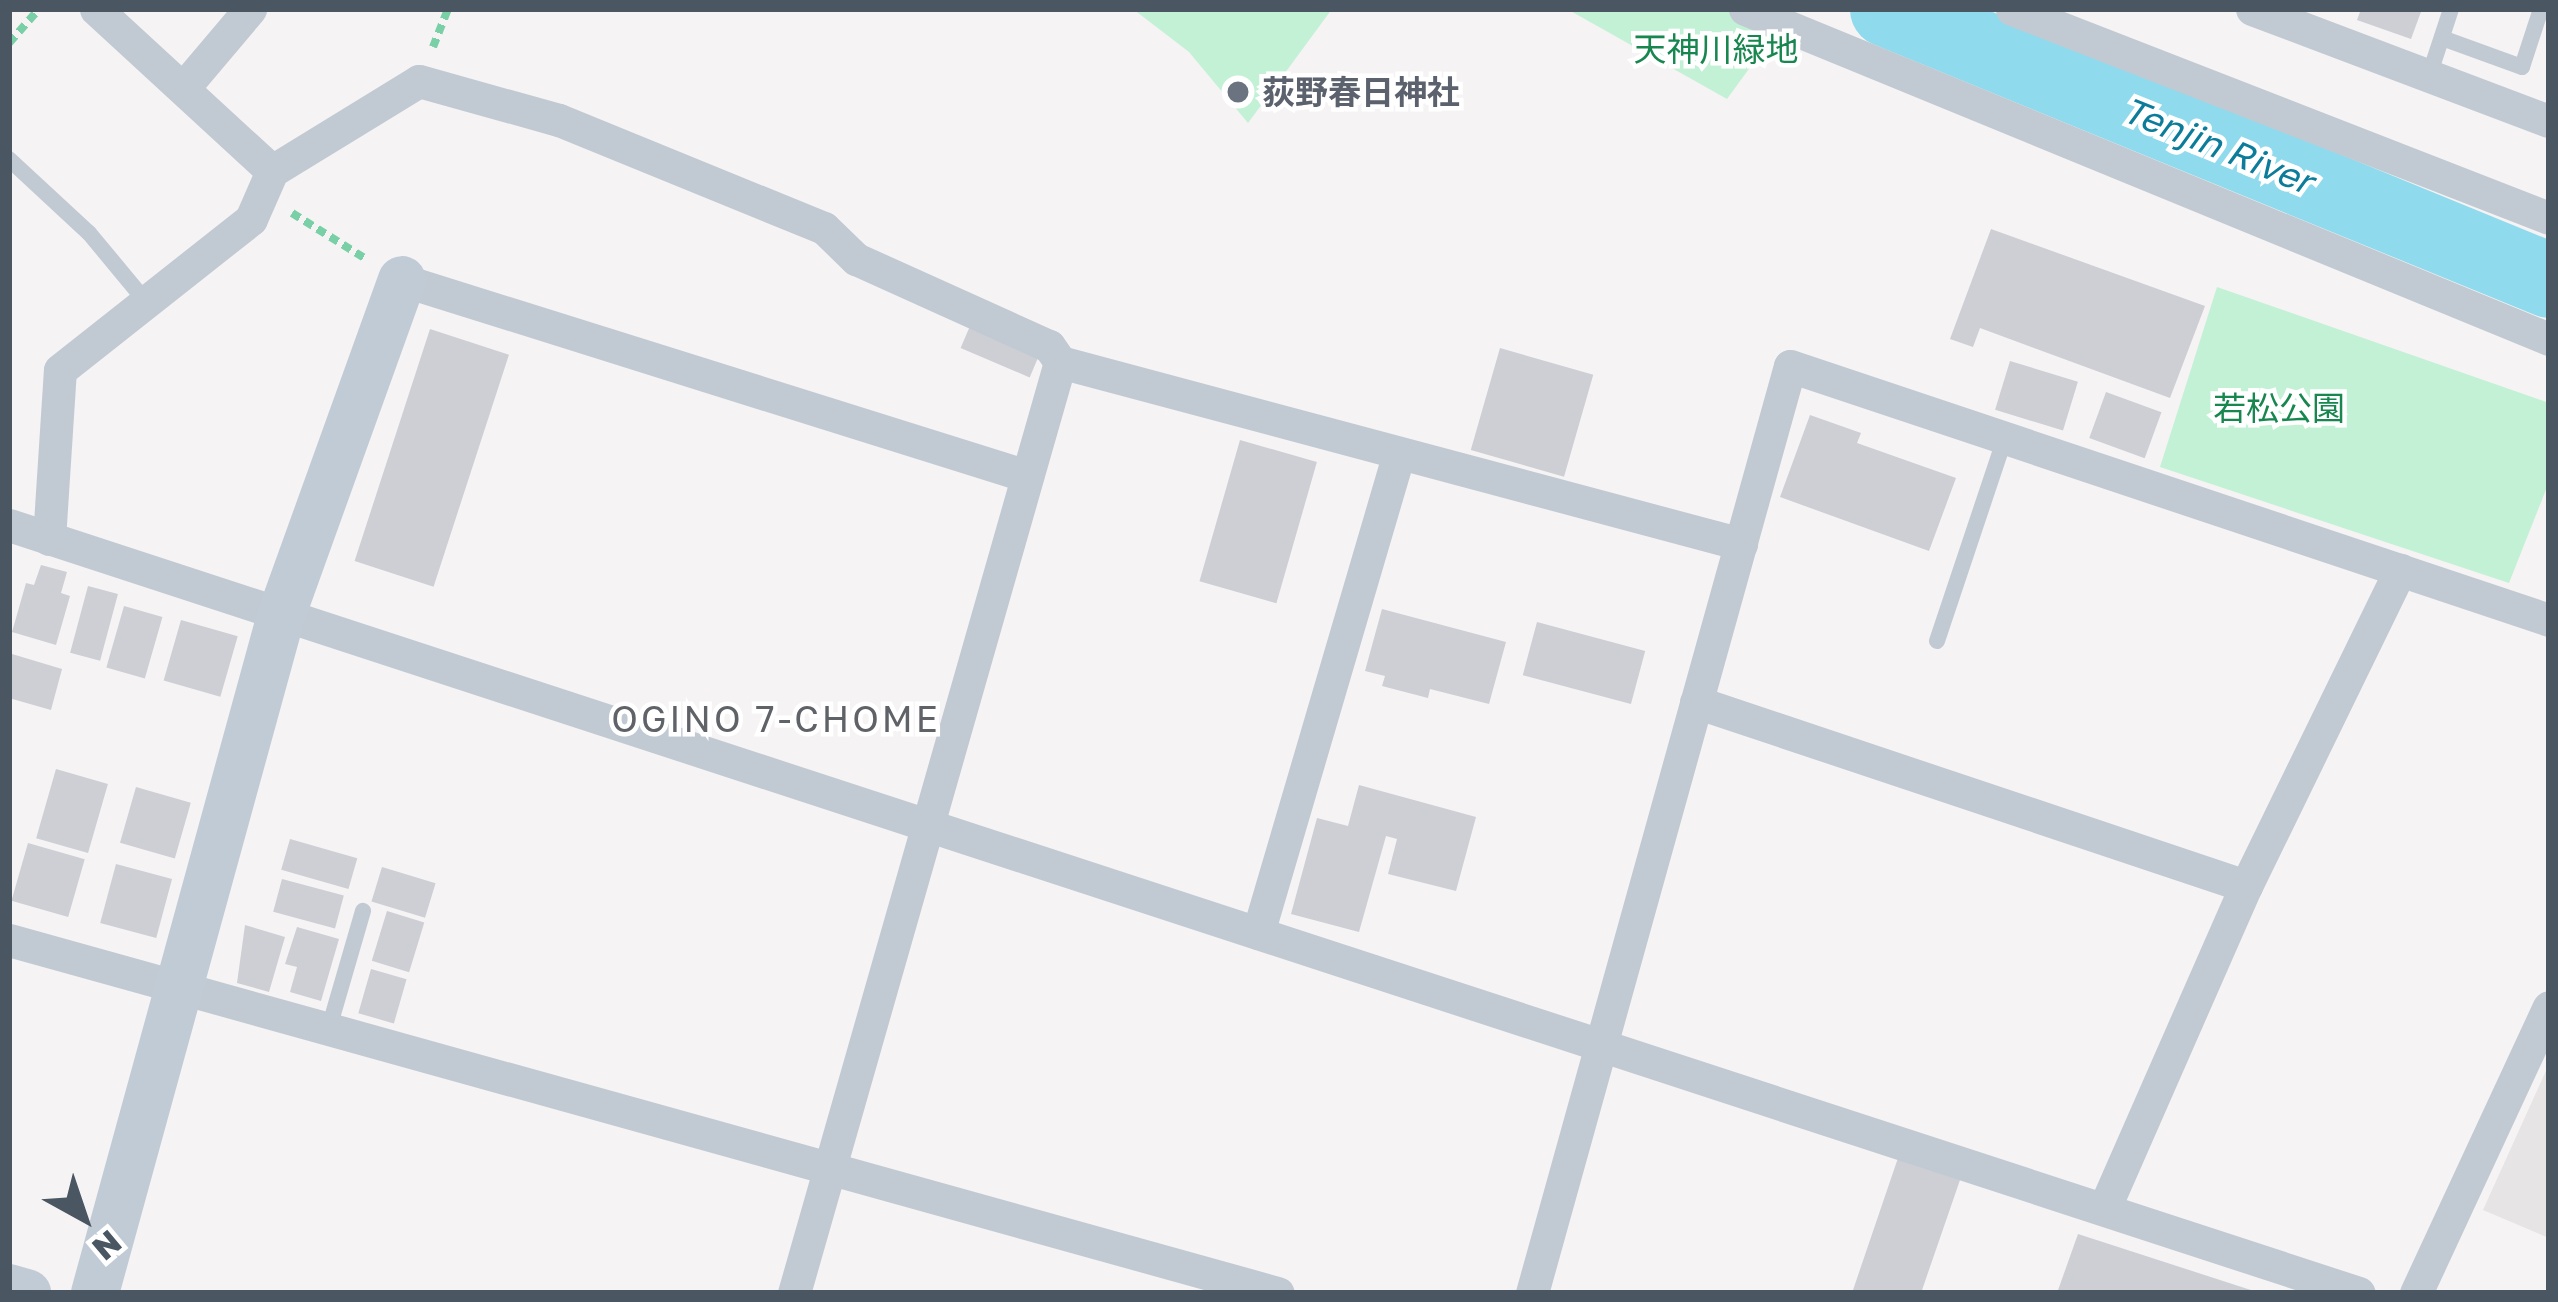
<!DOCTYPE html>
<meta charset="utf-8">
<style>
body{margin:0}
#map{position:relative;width:2558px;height:1302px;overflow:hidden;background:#f5f3f3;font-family:"Golos Text","Noto Sans JP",sans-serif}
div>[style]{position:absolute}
.education>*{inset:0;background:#e6e4e5}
.green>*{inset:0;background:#c3f1d5}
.river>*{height:75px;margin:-37.5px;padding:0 37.5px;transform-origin:37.5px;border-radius:37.5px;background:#90daee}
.building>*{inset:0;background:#cdcfd5;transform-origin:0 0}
.path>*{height:8px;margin-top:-4px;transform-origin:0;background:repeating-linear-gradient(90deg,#7ad0a6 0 9px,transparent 0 15px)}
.lane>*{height:16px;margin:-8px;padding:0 8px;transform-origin:8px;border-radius:8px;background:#c1cad2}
.street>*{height:33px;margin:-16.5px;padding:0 16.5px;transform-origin:16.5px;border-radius:16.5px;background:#c1cad2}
.secondary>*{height:48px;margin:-24px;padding:0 24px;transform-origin:24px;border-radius:24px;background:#c1cbd6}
.dots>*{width:33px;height:33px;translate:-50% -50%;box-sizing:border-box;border:6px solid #fff;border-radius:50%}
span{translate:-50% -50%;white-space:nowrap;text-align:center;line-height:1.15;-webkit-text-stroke:9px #fff;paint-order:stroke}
.park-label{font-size:33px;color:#17864f}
.worship-label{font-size:33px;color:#5b616d;font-weight:700}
.left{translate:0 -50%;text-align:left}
.water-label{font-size:36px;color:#0c7c9b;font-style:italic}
.neighbourhood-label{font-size:36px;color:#5f6368;letter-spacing:3px}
.frame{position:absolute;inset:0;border:12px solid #4a5661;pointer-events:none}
.north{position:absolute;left:24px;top:1158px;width:120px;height:120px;-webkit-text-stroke:9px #fff;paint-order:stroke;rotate:140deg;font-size:33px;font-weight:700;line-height:48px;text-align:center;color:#4a5661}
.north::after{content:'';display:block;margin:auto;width:42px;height:54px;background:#4a5661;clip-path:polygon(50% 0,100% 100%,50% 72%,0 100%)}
</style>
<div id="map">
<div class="education">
<i style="clip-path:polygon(2549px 1064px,2549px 1238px,2483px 1210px)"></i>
</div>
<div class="green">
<i style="clip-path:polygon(1133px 9px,1332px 9px,1248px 123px,1189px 52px)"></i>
<i style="clip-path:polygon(1567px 9px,1746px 9px,1781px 25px,1727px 99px)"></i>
<i style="clip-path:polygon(2217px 287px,2549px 403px,2549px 482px,2509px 583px,2160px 467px)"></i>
</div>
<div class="river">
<i style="left:1887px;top:9px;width:715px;rotate:22.26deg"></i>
</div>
<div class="building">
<i style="clip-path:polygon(2361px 9px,2422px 9px,2411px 39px,2357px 20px)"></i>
<i style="clip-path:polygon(1991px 229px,2205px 306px,2170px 398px,1980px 328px,1973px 347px,1950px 339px)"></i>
<i style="left:970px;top:326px;width:75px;height:24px;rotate:23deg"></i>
<i style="left:430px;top:329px;width:83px;height:244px;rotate:18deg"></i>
<i style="left:1500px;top:348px;width:97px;height:106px;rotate:16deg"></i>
<i style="left:2010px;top:361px;width:71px;height:51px;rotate:17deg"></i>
<i style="left:2106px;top:392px;width:59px;height:49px;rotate:20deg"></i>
<i style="clip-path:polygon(1810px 415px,1861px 433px,1857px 443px,1956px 478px,1929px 551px,1780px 497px)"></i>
<i style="left:1240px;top:440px;width:80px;height:147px;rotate:16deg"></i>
<i style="clip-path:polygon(41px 565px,67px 572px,61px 593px,70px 596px,56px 645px,12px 632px,26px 583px,34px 585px)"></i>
<i style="left:88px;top:586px;width:31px;height:69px;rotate:15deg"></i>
<i style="left:124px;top:606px;width:40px;height:64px;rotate:16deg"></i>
<i style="clip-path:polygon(1382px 609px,1506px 642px,1489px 704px,1430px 689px,1428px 698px,1382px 686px,1385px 676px,1365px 671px)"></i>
<i style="left:181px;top:620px;width:59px;height:63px;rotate:16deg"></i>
<i style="left:1537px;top:622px;width:112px;height:55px;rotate:15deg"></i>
<i style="clip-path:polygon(12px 654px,62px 669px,51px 710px,9px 698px)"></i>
<i style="left:56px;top:769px;width:54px;height:72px;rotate:16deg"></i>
<i style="clip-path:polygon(1359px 785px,1476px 817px,1456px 891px,1388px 874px,1397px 839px,1386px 836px,1359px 932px,1291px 914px,1317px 818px,1348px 826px)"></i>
<i style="left:136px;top:787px;width:57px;height:58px;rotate:16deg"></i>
<i style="left:290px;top:839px;width:70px;height:32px;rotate:16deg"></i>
<i style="left:28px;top:843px;width:59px;height:60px;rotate:16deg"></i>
<i style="left:116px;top:864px;width:58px;height:61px;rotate:15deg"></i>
<i style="left:382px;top:867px;width:56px;height:36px;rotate:17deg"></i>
<i style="left:282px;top:879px;width:64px;height:34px;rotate:15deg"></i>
<i style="left:387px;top:911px;width:39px;height:52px;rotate:17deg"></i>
<i style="clip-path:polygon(245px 925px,285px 937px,269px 992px,237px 983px)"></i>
<i style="clip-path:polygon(297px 927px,339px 939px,321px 1001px,290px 992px,297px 967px,285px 964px)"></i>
<i style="left:371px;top:969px;width:37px;height:46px;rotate:16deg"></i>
<i style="clip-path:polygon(1898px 1158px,1960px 1180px,1921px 1293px,1852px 1293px)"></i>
<i style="clip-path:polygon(2078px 1234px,2257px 1292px,2257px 1293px,2057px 1293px)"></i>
</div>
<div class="path">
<i style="left:9px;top:43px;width:45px;rotate:-48.6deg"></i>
<i style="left:433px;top:47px;width:41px;rotate:-68.5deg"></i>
<i style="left:292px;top:213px;width:87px;rotate:31.9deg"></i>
</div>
<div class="lane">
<i style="left:2442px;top:38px;width:85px;rotate:19.9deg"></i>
<i style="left:2522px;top:67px;width:61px;rotate:-71.9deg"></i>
<i style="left:2429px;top:76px;width:71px;rotate:-71.8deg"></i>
<i style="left:9px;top:159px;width:109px;rotate:42.8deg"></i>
<i style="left:89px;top:233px;width:92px;rotate:50.3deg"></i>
<i style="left:1937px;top:641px;width:214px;rotate:-71.5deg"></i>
<i style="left:329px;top:1028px;width:122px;rotate:-73.8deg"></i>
</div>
<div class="street">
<i style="left:1745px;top:9px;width:869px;rotate:22.32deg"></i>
<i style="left:2012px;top:9px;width:576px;rotate:21.27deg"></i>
<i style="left:2252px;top:9px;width:317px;rotate:20.7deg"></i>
<i style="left:185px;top:86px;width:101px;rotate:-49.8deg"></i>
<i style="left:272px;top:171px;width:172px;rotate:-31.5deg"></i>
<i style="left:419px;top:81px;width:145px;rotate:15.6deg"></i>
<i style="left:559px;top:120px;width:286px;rotate:22.2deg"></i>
<i style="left:824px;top:228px;width:45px;rotate:44.1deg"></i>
<i style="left:856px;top:259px;width:212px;rotate:24.3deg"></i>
<i style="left:1049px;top:346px;width:19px;rotate:55deg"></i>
<i style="left:402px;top:280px;width:655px;rotate:17.41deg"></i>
<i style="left:9px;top:525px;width:2472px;rotate:18.1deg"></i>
<i style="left:49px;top:539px;width:169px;rotate:-86.3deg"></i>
<i style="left:60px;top:370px;width:243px;rotate:-38.3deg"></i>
<i style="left:251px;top:219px;width:52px;rotate:-66.4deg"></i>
<i style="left:272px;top:171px;width:239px;rotate:-137.4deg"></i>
<i style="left:1696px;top:702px;width:580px;rotate:18.5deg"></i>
<i style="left:1258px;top:933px;width:500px;rotate:-73.63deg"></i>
<i style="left:9px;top:940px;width:1317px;rotate:15.55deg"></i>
<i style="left:2104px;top:1209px;width:353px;rotate:-66.3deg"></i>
<i style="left:2246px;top:886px;width:352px;rotate:-64deg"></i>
<i style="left:794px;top:1293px;width:968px;rotate:-74.05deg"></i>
<i style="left:1060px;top:362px;width:705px;rotate:14.96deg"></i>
<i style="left:1532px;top:1293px;width:962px;rotate:-74.45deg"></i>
<i style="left:1790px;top:366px;width:800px;rotate:18.5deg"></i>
<i style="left:2416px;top:1293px;width:315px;rotate:-65.1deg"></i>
</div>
<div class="secondary">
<i style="left:9px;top:1288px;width:19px;rotate:16deg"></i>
<i style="left:95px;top:1293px;width:702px;rotate:-74.64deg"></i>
<i style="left:281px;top:616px;width:357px;rotate:-70.2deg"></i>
</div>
<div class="dots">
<i style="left:1238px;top:92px;background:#6b7280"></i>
</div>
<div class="park-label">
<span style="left:1716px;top:49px">天神川緑地</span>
<span style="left:2279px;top:408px">若松公園</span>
</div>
<div class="worship-label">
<span class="left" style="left:1262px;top:92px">荻野春日神社</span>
</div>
<div class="water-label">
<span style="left:2218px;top:145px;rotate:22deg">Tenjin River</span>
</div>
<div class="neighbourhood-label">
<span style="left:776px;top:719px">OGINO 7-CHOME</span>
</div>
<div class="frame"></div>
<div class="north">N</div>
</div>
